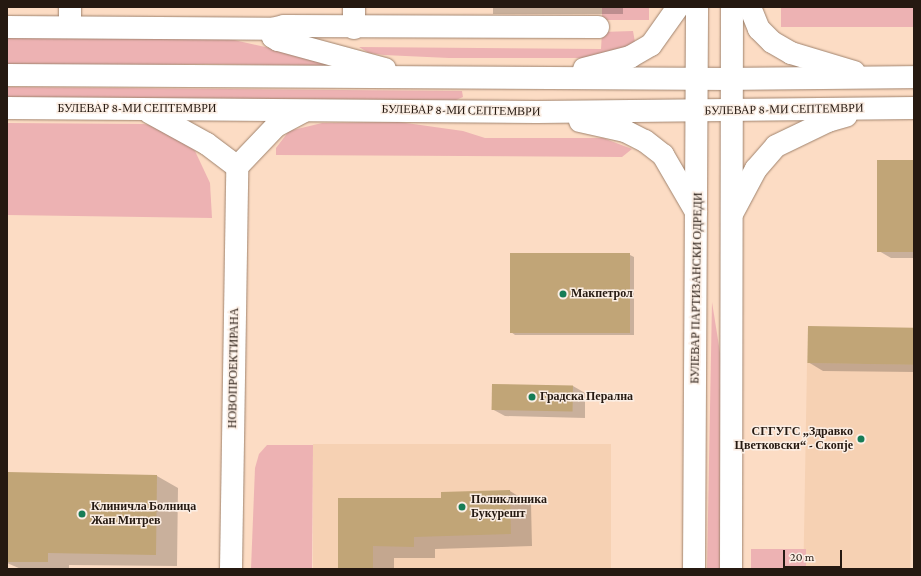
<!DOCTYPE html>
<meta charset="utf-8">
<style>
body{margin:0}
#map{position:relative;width:921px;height:576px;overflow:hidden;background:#fcdcc4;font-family:"Crimson Pro",serif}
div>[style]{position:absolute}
.built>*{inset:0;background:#f6d1b3;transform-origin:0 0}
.green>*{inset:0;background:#edb2b3;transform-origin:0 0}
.shadow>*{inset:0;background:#0003;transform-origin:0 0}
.building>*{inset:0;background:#c1a577;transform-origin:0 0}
.roads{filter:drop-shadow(0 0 1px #a0836d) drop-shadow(0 0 1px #a0836d)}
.minor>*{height:22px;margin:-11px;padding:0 11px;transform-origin:11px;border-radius:11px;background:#fff}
.dots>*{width:11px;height:11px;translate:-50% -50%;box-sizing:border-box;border:2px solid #fbeee4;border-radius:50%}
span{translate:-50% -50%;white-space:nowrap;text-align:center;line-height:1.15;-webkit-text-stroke:3px #fbeee4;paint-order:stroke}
.street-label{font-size:12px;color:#251911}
.poi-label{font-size:12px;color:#251911;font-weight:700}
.left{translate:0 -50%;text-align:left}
.right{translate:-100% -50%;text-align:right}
.frame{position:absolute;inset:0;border:8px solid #251911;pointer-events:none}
.scale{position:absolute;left:783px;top:550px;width:59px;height:18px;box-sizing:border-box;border:2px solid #251911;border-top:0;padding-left:5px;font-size:12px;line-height:14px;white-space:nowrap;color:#251911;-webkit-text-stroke:3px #fbeee4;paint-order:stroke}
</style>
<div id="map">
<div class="built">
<i style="left:807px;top:363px;width:107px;height:206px;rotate:1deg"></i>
<i style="left:611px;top:444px;width:125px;height:298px;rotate:90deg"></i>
</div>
<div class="green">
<i style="left:602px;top:7px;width:47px;height:13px"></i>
<i style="left:781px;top:7px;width:133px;height:20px"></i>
<i style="clip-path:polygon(633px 31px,636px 48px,595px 58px,449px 58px,384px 55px,369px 53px,359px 47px,601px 49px,602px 32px)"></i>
<i style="clip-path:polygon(7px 37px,225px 38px,333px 62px,334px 66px,206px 64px,7px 67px)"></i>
<i style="clip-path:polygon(7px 87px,462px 91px,463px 97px,456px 100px,7px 99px)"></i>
<i style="clip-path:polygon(399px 122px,463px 131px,485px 138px,603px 138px,632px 149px,622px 157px,276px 155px,276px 148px,289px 131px,322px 123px)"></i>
<i style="clip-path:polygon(7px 123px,144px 124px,158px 127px,183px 141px,195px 151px,210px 183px,212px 218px,7px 215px)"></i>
<i style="clip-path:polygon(712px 302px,722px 365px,720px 569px,707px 569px)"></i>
<i style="clip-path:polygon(267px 445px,313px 445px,312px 569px,251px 569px,255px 468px,259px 454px)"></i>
<i style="left:806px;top:549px;width:20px;height:55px;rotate:90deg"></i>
</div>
<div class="shadow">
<i style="left:493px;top:7px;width:130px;height:7px"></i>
<i style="clip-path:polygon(914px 161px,914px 258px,891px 258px,879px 251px)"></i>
<i style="clip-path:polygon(630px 255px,634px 257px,634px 335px,515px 335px,511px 332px)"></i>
<i style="clip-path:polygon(914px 329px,914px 372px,823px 371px,808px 362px)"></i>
<i style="clip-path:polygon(573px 386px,585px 393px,585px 418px,505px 416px,492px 409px)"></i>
<i style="clip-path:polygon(7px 473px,157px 476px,178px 488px,177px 566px,69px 565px,69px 569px,21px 569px,7px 563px)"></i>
<i style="clip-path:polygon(510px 491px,531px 504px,532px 546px,435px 549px,435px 558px,394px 558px,394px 569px,339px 569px,442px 499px)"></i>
</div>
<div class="building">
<i style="left:877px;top:160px;width:37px;height:92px"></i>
<i style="left:510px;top:253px;width:120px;height:80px"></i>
<i style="left:808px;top:326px;width:106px;height:37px;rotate:1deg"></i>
<i style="left:492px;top:384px;width:81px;height:26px;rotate:1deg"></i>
<i style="clip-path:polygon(7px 472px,157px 475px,156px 555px,48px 553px,48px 562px,7px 562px)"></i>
<i style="clip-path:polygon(510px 490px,511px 534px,414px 537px,414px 547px,373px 546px,373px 569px,338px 569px,338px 498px,441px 498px,441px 492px)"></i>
</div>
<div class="roads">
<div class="minor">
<i style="left:750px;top:7px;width:24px;rotate:68deg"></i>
<i style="left:759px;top:29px;width:18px;rotate:45deg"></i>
<i style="left:772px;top:42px;width:22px;rotate:30deg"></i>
<i style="left:791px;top:53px;width:66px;rotate:16.8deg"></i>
<i style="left:7px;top:27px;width:265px;rotate:0.4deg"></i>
<i style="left:272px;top:29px;width:12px;rotate:-14deg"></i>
<i style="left:284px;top:26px;width:314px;rotate:0.2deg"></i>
<i style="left:70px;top:27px;width:20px;rotate:-90deg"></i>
<i style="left:354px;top:28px;width:21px;rotate:-90deg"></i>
<i style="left:272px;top:29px;width:8px;rotate:83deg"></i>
<i style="left:273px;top:37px;width:6px;rotate:31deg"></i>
<i style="left:278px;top:40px;width:111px;rotate:15.2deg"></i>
<i style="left:584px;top:69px;width:48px;rotate:-14.6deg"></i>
<i style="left:630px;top:57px;width:24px;rotate:-30deg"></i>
<i style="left:651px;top:45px;width:47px;rotate:-54.6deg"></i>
<i style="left:7px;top:75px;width:725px;rotate:0.32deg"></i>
<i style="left:732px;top:79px;width:182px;rotate:-0.6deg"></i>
<i style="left:7px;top:108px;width:530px;rotate:0.43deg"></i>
<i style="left:537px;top:112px;width:377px;rotate:-0.6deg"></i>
<i style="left:149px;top:112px;width:66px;rotate:28.9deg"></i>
<i style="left:207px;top:144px;width:38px;rotate:37deg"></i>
<i style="left:580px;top:121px;width:46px;rotate:12.5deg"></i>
<i style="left:625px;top:131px;width:22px;rotate:27deg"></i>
<i style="left:645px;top:141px;width:23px;rotate:38deg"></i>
<i style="left:663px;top:155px;width:66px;rotate:59.9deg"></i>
<i style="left:733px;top:212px;width:49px;rotate:-61.9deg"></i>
<i style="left:756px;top:169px;width:30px;rotate:-49deg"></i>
<i style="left:776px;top:146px;width:58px;rotate:-25.7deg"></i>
<i style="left:828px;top:121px;width:19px;rotate:-16deg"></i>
<i style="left:231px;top:569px;width:402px;rotate:-89.1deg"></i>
<i style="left:237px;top:167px;width:57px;rotate:-46.4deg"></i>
<i style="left:276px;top:126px;width:32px;rotate:-28deg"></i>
<i style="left:694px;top:569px;width:562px;rotate:-89.69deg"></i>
<i style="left:731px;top:569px;width:562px;rotate:-89.9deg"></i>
</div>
</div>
<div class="dots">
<i style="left:563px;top:294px;background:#167d56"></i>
<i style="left:532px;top:397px;background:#167d56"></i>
<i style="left:861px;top:439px;background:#167d56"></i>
<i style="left:462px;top:507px;background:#167d56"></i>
<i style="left:82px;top:514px;background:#167d56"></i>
</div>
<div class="street-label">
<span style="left:137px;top:109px">БУЛЕВАР 8-МИ СЕПТЕМВРИ</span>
<span style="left:784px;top:110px;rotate:-1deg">БУЛЕВАР 8-МИ СЕПТЕМВРИ</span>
<span style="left:461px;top:111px;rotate:1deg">БУЛЕВАР 8-МИ СЕПТЕМВРИ</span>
<span style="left:697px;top:288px;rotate:-89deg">БУЛЕВАР ПАРТИЗАНСКИ ОДРЕДИ</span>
<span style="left:234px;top:368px;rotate:-89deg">НОВОПРОЕКТИРАНА</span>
</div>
<div class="poi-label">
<span class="left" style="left:571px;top:294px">Макпетрол</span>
<span class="left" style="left:540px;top:397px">Градска Перална</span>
<span class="right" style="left:853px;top:439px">СГГУГС „Здравко<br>Цветковски“ - Скопје</span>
<span class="left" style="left:471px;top:507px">Поликлиника<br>Букурешт</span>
<span class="left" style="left:91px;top:514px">Клиничла Болница<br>Жан Митрев</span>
</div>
<div class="frame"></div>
<div class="scale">20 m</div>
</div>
